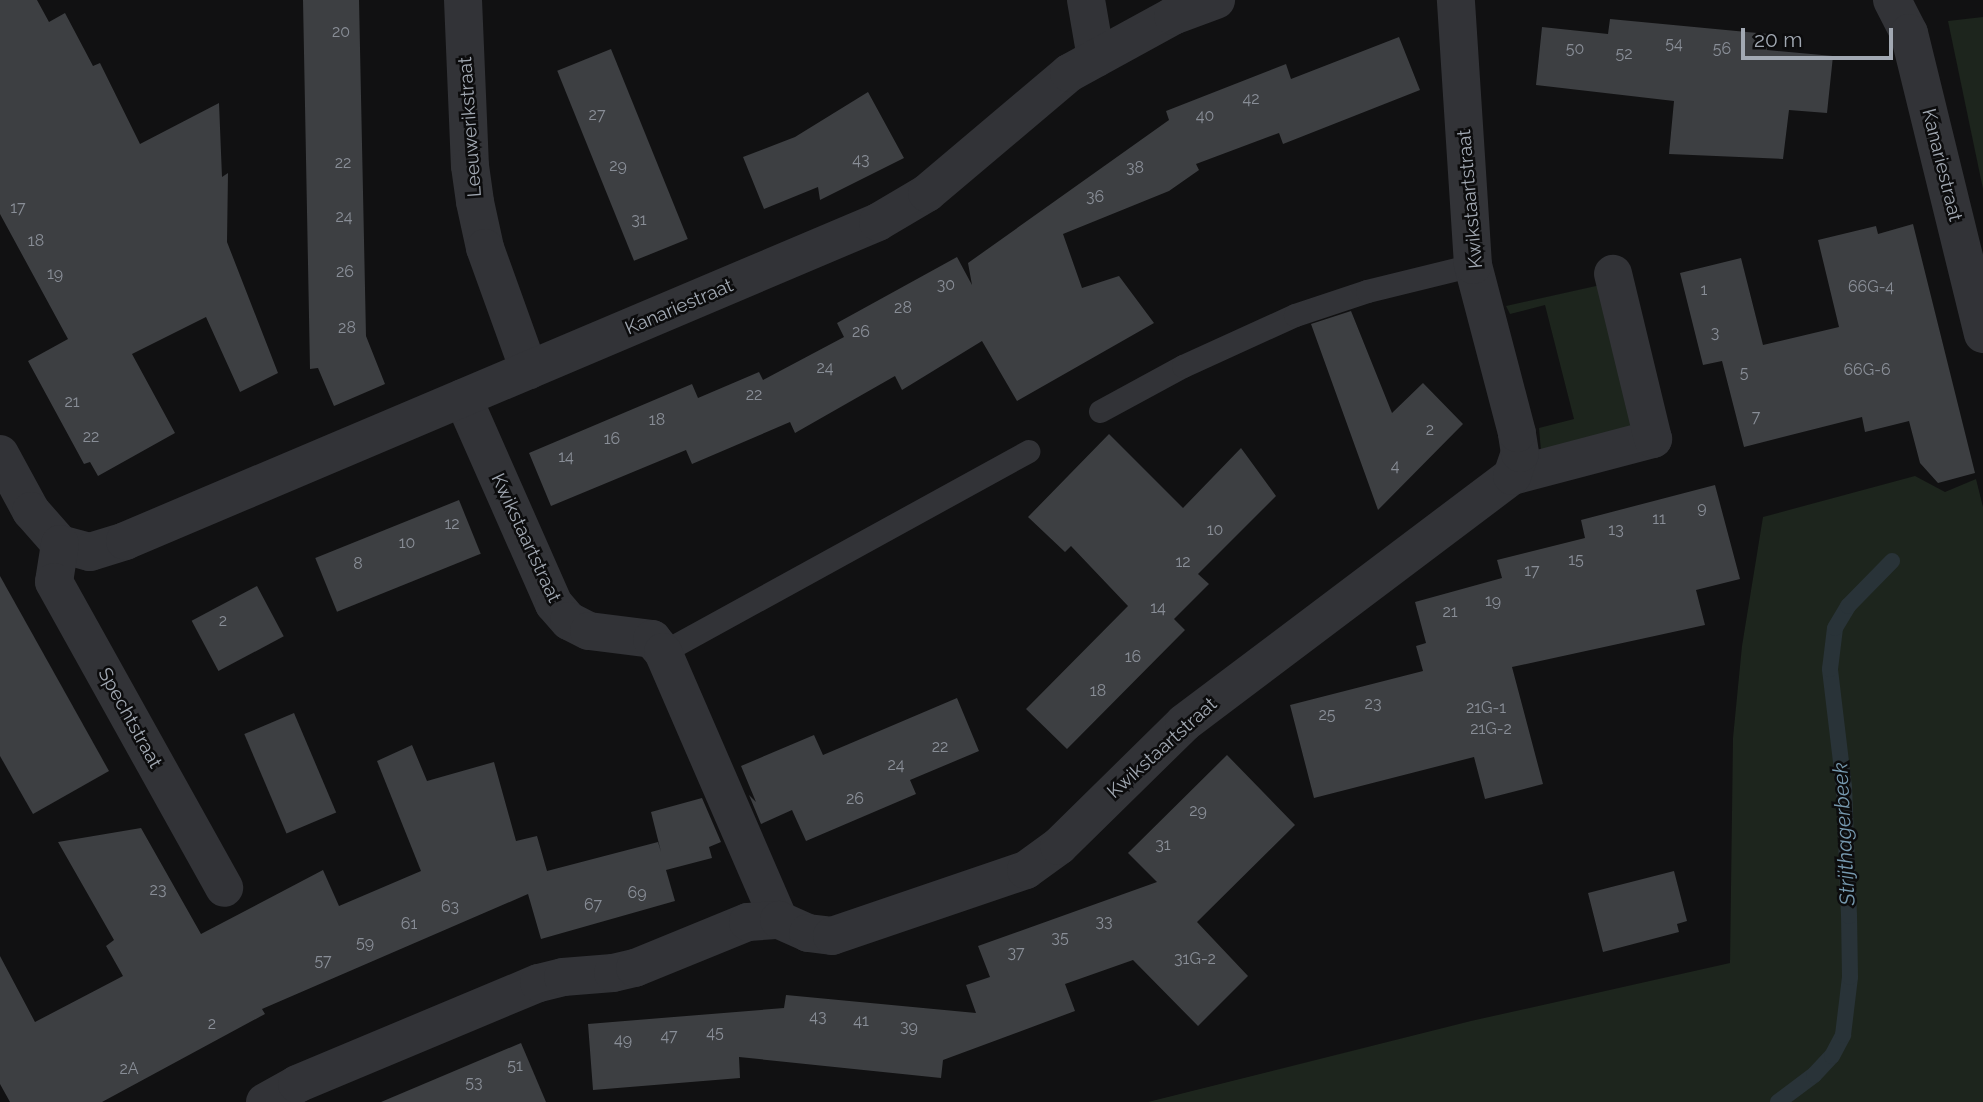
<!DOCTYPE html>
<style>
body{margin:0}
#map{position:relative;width:1983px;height:1102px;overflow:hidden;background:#111112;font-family:Raleway,sans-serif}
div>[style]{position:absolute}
.green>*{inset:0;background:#1d251d}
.stream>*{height:16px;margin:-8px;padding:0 8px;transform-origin:8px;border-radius:8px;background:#293338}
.building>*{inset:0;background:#3d3f42;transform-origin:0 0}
.service>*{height:23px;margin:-11.5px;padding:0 11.5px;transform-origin:11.5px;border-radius:11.5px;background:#323337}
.minor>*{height:38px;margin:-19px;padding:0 19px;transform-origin:19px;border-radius:19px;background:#323337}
span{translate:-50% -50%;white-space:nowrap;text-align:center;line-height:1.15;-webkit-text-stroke:5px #0c0c0d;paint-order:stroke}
.number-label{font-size:16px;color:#898e97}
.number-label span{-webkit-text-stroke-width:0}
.street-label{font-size:19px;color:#a2a9b3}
.water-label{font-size:21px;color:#779ab0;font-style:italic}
.scale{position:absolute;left:1741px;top:28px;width:152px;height:32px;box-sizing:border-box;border:4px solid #a2a9b3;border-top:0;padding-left:9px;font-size:21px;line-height:24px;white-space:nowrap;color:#a2a9b3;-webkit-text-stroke:5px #0c0c0d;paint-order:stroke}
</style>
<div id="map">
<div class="green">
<i style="clip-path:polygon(1983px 17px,1983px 189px,1948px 21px)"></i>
<i style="clip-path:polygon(1605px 284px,1638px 424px,1541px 451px,1539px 428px,1574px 419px,1545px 305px,1510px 314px,1506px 306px)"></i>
<i style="clip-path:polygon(1915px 476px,1945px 492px,1976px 479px,1983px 507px,1983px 1102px,1148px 1102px,1471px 1021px,1730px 963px,1733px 738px,1742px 646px,1763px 517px)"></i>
</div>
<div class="stream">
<i style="left:1778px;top:1102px;width:45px;rotate:-36.9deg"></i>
<i style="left:1814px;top:1075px;width:26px;rotate:-47deg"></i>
<i style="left:1832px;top:1056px;width:24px;rotate:-62deg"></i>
<i style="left:1843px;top:1035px;width:58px;rotate:-83.1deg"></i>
<i style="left:1850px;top:977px;width:61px;rotate:-90.9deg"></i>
<i style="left:1849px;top:916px;width:129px;rotate:-92.2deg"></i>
<i style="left:1844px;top:787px;width:119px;rotate:-96.8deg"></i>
<i style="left:1830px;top:669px;width:41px;rotate:-83deg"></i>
<i style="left:1835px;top:628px;width:26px;rotate:-59deg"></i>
<i style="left:1848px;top:606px;width:63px;rotate:-45.6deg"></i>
</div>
<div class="building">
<i style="clip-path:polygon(0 0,37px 0,49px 22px,65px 13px,93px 66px,100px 63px,140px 144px,219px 103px,222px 177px,228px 173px,227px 242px,278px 373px,240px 392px,206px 317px,132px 354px,175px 433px,98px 476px,90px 462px,84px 464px,28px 361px,68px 339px,0 214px)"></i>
<i style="clip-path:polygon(303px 0,359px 0,366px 336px,385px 384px,334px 406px,318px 368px,310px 369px)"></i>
<i style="clip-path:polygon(1610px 19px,1768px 34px,1767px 50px,1833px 56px,1827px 113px,1789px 110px,1783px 159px,1669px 154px,1674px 101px,1536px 85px,1542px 27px,1608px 34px)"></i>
<i style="clip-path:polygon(1399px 37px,1420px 90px,1283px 144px,1279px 133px,1196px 164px,1199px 170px,1169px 191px,1063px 234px,1082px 288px,1119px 276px,1154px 323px,1017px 401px,982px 341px,902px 390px,895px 376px,795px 433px,790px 422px,692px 464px,686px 450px,551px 506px,529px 453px,692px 384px,698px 398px,759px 372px,763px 380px,844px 337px,837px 323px,957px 257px,972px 285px,968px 263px,1169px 120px,1166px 111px,1286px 64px,1291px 79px)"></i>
<i style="left:611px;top:49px;width:205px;height:58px;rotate:68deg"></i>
<i style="clip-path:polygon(868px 92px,904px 158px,820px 200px,818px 187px,764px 209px,743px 157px,795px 137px)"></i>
<i style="clip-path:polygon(1913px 224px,1975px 473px,1938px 483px,1920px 463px,1909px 421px,1865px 432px,1862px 417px,1744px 447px,1722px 361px,1703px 365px,1680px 273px,1741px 258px,1763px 345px,1839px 327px,1818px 240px,1876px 226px,1878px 234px)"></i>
<i style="clip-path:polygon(1351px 311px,1392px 413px,1423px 383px,1463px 424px,1378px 510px,1311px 324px)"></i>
<i style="clip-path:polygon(1109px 434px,1183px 508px,1241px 448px,1276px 496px,1198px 574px,1209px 584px,1174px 619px,1185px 630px,1067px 749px,1026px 709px,1128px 606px,1071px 546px,1065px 552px,1028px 517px)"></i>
<i style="clip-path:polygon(1715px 485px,1740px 579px,1696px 590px,1705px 625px,1512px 667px,1543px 784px,1485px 799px,1474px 757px,1314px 798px,1290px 705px,1423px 671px,1416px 646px,1426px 643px,1415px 602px,1502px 578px,1497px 560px,1585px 538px,1581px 520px)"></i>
<i style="left:459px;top:500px;width:58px;height:155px;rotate:68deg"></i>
<i style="clip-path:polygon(0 576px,109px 771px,33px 814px,0 756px)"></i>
<i style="left:257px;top:586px;width:57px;height:74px;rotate:62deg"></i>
<i style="clip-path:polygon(957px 698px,979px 751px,910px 780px,916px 794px,806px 841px,792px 810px,761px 824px,749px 795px,756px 802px,741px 766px,814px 735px,823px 755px)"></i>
<i style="left:294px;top:713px;width:108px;height:54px;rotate:67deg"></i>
<i style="clip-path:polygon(412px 745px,427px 781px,494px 762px,516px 841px,537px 836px,547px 871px,658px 842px,661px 852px,651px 812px,702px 798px,721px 842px,709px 847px,712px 858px,666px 870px,675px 901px,541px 939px,528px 894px,262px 1009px,265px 1014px,102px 1102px,10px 1102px,0 1084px,0 956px,35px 1022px,123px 976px,106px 946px,114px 940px,58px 842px,141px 828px,201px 934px,323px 870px,339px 906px,421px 871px,377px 761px)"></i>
<i style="clip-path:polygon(1227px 755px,1295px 825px,1197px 922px,1248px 976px,1198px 1026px,1133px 960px,1065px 984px,1075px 1011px,943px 1060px,941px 1078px,739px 1057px,740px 1078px,593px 1090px,588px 1024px,784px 1008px,786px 995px,976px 1013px,966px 985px,990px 977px,978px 946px,1157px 882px,1128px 853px)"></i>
<i style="clip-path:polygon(1674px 871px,1687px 921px,1677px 924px,1679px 932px,1603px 952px,1588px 893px)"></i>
<i style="clip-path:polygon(521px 1043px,546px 1102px,381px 1102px,478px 1061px)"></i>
</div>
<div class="service">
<i style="left:1100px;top:411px;width:94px;rotate:-28.5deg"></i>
<i style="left:1183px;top:366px;width:123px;rotate:-24.5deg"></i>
<i style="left:1295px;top:315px;width:76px;rotate:-18.4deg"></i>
<i style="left:1367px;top:291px;width:109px;rotate:-13.8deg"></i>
<i style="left:663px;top:652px;width:417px;rotate:-28.8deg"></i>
</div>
<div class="minor">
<i style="left:463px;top:0;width:166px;rotate:87.6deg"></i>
<i style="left:470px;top:166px;width:36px;rotate:82deg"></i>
<i style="left:475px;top:202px;width:47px;rotate:77.7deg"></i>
<i style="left:485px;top:248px;width:130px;rotate:70.2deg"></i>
<i style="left:1086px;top:0;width:59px;rotate:80.2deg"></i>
<i style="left:1892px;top:0;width:37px;rotate:63deg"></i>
<i style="left:1909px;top:33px;width:310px;rotate:76.2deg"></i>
<i style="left:463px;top:398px;width:225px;rotate:66.2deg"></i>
<i style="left:554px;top:604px;width:23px;rotate:49deg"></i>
<i style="left:569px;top:621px;width:22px;rotate:27deg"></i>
<i style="left:589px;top:631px;width:64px;rotate:7.2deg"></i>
<i style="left:652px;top:639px;width:17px;rotate:50deg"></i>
<i style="left:663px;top:652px;width:292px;rotate:66.6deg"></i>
<i style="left:0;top:454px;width:65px;rotate:61.5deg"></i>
<i style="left:31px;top:511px;width:44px;rotate:48.7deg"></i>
<i style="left:60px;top:544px;width:31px;rotate:15deg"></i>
<i style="left:90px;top:552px;width:37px;rotate:-17deg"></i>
<i style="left:125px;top:541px;width:818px;rotate:-22.96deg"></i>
<i style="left:878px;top:222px;width:57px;rotate:-30.6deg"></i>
<i style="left:927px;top:193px;width:186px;rotate:-40.2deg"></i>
<i style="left:1069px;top:73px;width:119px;rotate:-28.7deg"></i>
<i style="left:1173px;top:16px;width:46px;rotate:-20.4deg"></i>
<i style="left:1512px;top:476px;width:146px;rotate:-14.7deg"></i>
<i style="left:1653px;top:439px;width:170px;rotate:-103.6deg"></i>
<i style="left:60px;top:544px;width:38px;rotate:99deg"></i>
<i style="left:54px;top:582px;width:350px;rotate:60.9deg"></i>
<i style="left:265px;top:1102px;width:37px;rotate:-29deg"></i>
<i style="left:297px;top:1084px;width:262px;rotate:-22.7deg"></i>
<i style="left:539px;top:983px;width:25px;rotate:-14deg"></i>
<i style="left:563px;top:977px;width:50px;rotate:-4.6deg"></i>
<i style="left:613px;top:973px;width:23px;rotate:-13deg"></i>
<i style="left:635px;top:968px;width:122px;rotate:-22.2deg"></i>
<i style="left:748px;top:922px;width:31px;rotate:-4deg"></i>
<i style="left:779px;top:920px;width:32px;rotate:24deg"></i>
<i style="left:808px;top:933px;width:24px;rotate:7deg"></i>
<i style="left:832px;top:936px;width:205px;rotate:-18.8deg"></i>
<i style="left:1026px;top:870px;width:41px;rotate:-36deg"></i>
<i style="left:1059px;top:846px;width:175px;rotate:-44.5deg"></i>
<i style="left:1184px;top:723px;width:411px;rotate:-37deg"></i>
<i style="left:1512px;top:476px;width:24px;rotate:-71deg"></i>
<i style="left:1520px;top:453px;width:20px;rotate:-99deg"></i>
<i style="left:1517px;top:433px;width:174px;rotate:-104.7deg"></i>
<i style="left:1473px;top:265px;width:266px;rotate:-93.7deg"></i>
</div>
<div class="number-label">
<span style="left:341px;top:32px">20</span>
<span style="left:1674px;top:44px">54</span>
<span style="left:1575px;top:49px">50</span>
<span style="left:1722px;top:49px">56</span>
<span style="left:1624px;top:54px">52</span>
<span style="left:1251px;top:99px">42</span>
<span style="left:597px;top:115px">27</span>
<span style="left:1205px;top:116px">40</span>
<span style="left:861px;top:160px">43</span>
<span style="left:343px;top:163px">22</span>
<span style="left:618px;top:166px">29</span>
<span style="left:1135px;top:168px">38</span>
<span style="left:1095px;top:197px">36</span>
<span style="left:18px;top:208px">17</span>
<span style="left:344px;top:217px">24</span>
<span style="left:639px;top:220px">31</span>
<span style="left:36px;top:241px">18</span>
<span style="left:345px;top:272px">26</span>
<span style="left:55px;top:274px">19</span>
<span style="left:946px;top:285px">30</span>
<span style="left:1871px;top:287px">66G-4</span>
<span style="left:1704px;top:290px">1</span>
<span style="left:903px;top:308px">28</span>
<span style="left:347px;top:328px">28</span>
<span style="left:861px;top:332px">26</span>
<span style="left:1715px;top:333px">3</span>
<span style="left:825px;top:368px">24</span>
<span style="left:1867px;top:370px">66G-6</span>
<span style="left:1744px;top:373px">5</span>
<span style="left:754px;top:395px">22</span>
<span style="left:72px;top:402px">21</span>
<span style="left:1756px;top:417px">7</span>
<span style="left:657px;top:420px">18</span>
<span style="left:1430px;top:430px">2</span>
<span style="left:91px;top:437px">22</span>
<span style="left:612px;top:439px">16</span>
<span style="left:566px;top:457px">14</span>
<span style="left:1395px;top:466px">4</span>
<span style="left:1702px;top:508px">9</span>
<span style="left:1659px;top:519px">11</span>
<span style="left:452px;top:524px">12</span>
<span style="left:1215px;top:530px">10</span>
<span style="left:1616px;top:530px">13</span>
<span style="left:407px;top:543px">10</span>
<span style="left:1576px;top:560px">15</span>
<span style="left:1183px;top:562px">12</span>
<span style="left:358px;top:564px">8</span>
<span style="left:1532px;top:571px">17</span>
<span style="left:1493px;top:601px">19</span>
<span style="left:1158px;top:608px">14</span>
<span style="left:1450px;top:612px">21</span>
<span style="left:223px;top:621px">2</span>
<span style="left:1133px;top:657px">16</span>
<span style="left:1098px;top:691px">18</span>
<span style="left:1373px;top:704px">23</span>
<span style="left:1486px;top:708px">21G-1</span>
<span style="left:1327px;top:715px">25</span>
<span style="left:1491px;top:729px">21G-2</span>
<span style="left:940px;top:747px">22</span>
<span style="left:896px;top:765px">24</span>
<span style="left:855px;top:799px">26</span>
<span style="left:1198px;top:811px">29</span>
<span style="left:1163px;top:845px">31</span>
<span style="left:158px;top:890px">23</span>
<span style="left:637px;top:893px">69</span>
<span style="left:593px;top:905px">67</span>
<span style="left:450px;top:907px">63</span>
<span style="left:1104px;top:922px">33</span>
<span style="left:409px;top:924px">61</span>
<span style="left:1060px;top:938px">35</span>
<span style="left:365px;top:943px">59</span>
<span style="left:1016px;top:953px">37</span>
<span style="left:1195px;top:959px">31G-2</span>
<span style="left:323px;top:961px">57</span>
<span style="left:818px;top:1017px">43</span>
<span style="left:861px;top:1021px">41</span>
<span style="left:212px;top:1024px">2</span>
<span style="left:909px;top:1027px">39</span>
<span style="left:715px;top:1033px">45</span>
<span style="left:669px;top:1036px">47</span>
<span style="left:623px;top:1040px">49</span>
<span style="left:515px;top:1066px">51</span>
<span style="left:129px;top:1069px">2A</span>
<span style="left:474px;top:1083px">53</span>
</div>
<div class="street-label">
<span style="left:470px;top:127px;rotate:-94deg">Leeuwerikstraat</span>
<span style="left:1942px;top:165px;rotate:76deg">Kanariestraat</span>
<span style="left:1470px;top:199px;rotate:-95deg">Kwikstaartstraat</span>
<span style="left:679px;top:307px;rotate:-23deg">Kanariestraat</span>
<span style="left:526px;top:538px;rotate:65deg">Kwikstaartstraat</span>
<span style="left:130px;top:718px;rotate:61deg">Spechtstraat</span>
<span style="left:1162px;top:748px;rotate:-42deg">Kwikstaartstraat</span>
</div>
<div class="water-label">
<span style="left:1844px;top:834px;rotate:-93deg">Strijthagerbeek</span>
</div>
<div class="scale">20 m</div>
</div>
